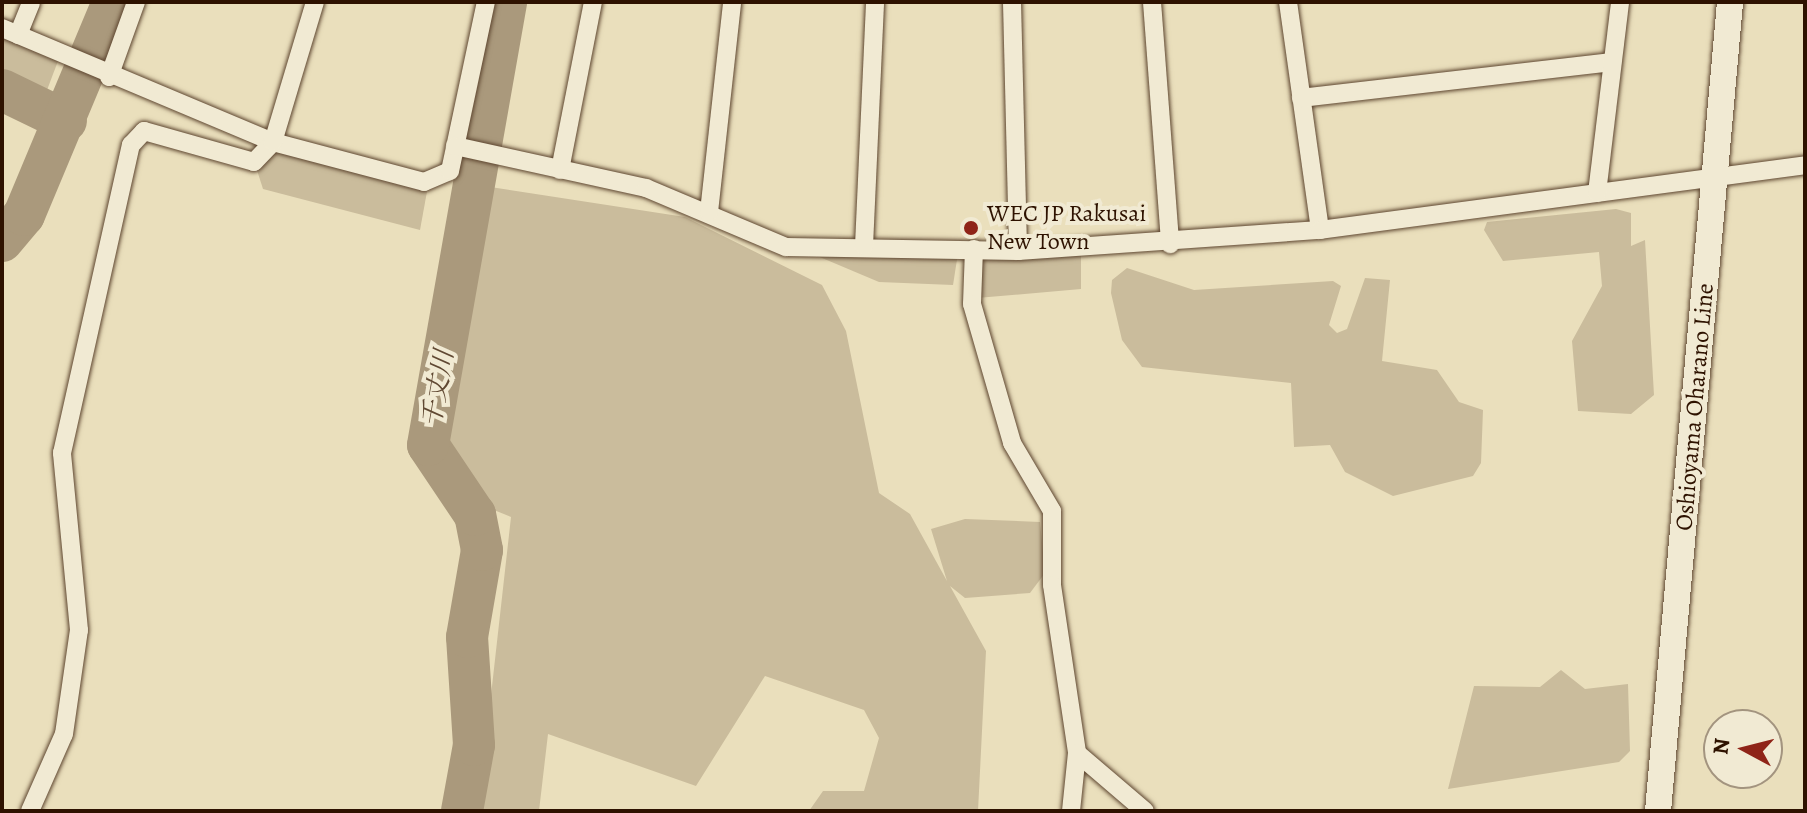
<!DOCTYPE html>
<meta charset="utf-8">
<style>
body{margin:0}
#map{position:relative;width:1807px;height:813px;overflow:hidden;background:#eadfbc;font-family:Alegreya,"Noto Serif JP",serif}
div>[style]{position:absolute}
.green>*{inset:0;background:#cabc9c}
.river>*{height:42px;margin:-21px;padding:0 21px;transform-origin:21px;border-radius:21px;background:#aa997c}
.roads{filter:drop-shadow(0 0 2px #5d452f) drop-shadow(0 0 2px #5d452f)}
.street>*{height:18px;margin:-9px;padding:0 9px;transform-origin:9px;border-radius:9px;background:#f1ead3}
.secondary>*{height:26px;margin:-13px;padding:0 13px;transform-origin:13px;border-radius:13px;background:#f1ead3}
.dots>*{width:22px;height:22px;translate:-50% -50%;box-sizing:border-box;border:4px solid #f1ead3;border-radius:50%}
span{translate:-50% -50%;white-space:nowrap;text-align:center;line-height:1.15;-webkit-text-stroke:8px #f1ead3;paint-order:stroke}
.poi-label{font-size:24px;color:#2e1200}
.left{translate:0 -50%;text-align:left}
.street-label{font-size:24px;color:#2e1200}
.water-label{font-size:26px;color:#604832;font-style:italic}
.frame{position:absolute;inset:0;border:4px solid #2e1200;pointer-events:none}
.north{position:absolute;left:1703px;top:709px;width:80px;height:80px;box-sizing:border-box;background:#f1ead3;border:2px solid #a3947f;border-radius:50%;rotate:277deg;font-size:22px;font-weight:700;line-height:32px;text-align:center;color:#2e1200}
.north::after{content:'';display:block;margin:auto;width:28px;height:36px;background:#8f2418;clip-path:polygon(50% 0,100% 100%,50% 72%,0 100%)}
</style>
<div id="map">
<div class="green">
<i style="clip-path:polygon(2px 34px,58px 61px,44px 98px,2px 76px)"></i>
<i style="clip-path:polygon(275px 147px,428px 186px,420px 230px,263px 189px,256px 167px)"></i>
<i style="clip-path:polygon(484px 186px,685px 217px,822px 285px,846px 331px,879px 493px,910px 514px,947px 581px,931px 529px,965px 519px,1040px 522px,1045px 573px,1030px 593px,965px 598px,950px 586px,986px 651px,978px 811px,809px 811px,823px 791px,864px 791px,879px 738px,864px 710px,765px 676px,696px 786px,548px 734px,539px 811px,478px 811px,511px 517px,489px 508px,441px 439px)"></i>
<i style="clip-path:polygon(1616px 209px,1631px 213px,1631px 246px,1645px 240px,1654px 395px,1631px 414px,1578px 411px,1572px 341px,1602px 286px,1599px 252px,1503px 261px,1484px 230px,1487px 222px)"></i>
<i style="clip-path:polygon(796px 247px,958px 253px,953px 285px,879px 282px)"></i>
<i style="clip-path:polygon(979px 253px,1081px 253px,1081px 289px,977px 298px)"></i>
<i style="clip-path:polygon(1127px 268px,1194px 290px,1333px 281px,1341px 286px,1329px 325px,1337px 333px,1347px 329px,1365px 278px,1390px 280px,1382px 361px,1437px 370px,1459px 402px,1483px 410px,1481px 463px,1473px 476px,1393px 496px,1345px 472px,1330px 445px,1294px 447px,1291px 383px,1142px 367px,1122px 340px,1111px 293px,1112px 280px)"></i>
<i style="clip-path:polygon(1561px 670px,1585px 689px,1628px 684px,1630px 751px,1619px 762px,1448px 789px,1474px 686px,1540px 687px)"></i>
</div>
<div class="river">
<i style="left:2px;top:90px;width:71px;rotate:25.8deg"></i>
<i style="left:2px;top:241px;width:34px;rotate:-50deg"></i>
<i style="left:24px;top:215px;width:231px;rotate:-67.3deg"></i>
<i style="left:462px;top:811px;width:67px;rotate:-79.7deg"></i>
<i style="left:474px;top:745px;width:108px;rotate:-93.7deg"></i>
<i style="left:467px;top:637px;width:88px;rotate:-80.2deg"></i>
<i style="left:482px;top:550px;width:36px;rotate:-101deg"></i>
<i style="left:475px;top:515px;width:84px;rotate:-123.9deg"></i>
<i style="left:428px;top:445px;width:450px;rotate:-80deg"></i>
</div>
<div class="roads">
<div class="street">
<i style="left:1012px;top:2px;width:249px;rotate:88.6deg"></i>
<i style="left:1152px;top:2px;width:243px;rotate:85.7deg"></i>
<i style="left:1288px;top:2px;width:230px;rotate:82deg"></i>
<i style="left:2px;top:28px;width:294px;rotate:22.8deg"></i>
<i style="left:273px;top:142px;width:156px;rotate:14.8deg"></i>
<i style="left:424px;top:182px;width:28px;rotate:-23deg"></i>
<i style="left:450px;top:171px;width:173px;rotate:-78deg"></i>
<i style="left:18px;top:35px;width:35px;rotate:-68deg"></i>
<i style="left:109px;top:77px;width:80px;rotate:-70.2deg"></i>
<i style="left:1301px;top:98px;width:313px;rotate:-6.6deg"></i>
<i style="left:455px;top:146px;width:196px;rotate:12.4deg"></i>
<i style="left:646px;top:188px;width:152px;rotate:22.9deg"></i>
<i style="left:786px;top:247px;width:232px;rotate:1deg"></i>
<i style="left:1018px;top:251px;width:303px;rotate:-4deg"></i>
<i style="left:1320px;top:230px;width:489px;rotate:-7.6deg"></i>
<i style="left:560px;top:170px;width:171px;rotate:-78.9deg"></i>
<i style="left:1597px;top:193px;width:192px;rotate:-83.1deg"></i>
<i style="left:709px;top:212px;width:211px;rotate:-83.7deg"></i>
<i style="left:864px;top:246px;width:244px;rotate:-87.4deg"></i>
<i style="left:974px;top:249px;width:55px;rotate:92.1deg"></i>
<i style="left:972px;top:304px;width:145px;rotate:73.9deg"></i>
<i style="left:1012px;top:443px;width:79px;rotate:59.5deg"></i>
<i style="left:1052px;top:511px;width:74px;rotate:90deg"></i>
<i style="left:1052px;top:585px;width:170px;rotate:81.5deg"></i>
<i style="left:1077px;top:753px;width:58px;rotate:95.9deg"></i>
<i style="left:1077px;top:753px;width:89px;rotate:40.5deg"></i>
<i style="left:30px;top:811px;width:84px;rotate:-66.2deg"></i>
<i style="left:64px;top:734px;width:105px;rotate:-81.8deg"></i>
<i style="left:79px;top:630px;width:178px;rotate:-95.5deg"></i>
<i style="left:62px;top:453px;width:316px;rotate:-77.4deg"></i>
<i style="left:131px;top:145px;width:19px;rotate:-47deg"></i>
<i style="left:144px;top:131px;width:114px;rotate:15.7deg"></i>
<i style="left:254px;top:162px;width:28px;rotate:-46deg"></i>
<i style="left:273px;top:142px;width:146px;rotate:-73.3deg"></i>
</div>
<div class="secondary">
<i style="left:1658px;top:811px;width:812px;rotate:-84.91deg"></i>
</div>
</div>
<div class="dots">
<i style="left:971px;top:228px;background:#8f2418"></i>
</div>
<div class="poi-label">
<span class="left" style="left:987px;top:228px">WEC JP Rakusai<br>New Town</span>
</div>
<div class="street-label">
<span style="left:1695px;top:407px;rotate:-85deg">Oshioyama Oharano Line</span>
</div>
<div class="water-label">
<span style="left:438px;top:389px;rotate:-80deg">千丈川</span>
</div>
<div class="frame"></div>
<div class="north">N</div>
</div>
